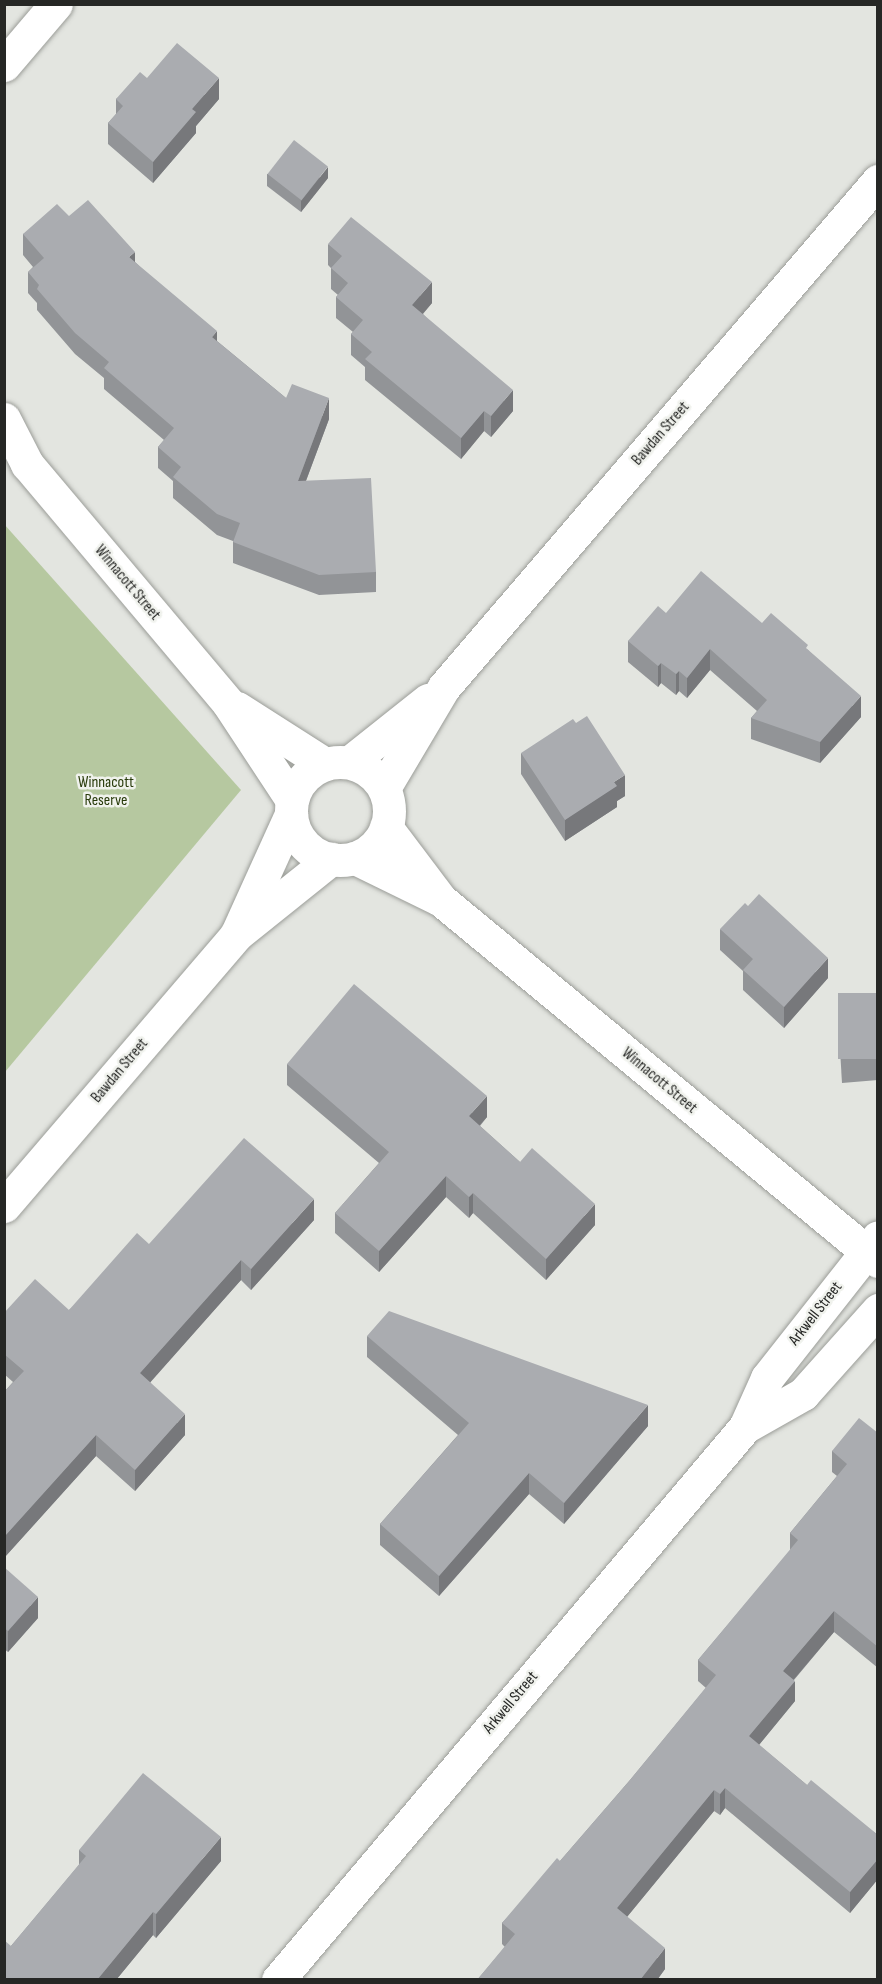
<!DOCTYPE html>
<style>
body{margin:0}
#map{position:relative;width:882px;height:1984px;overflow:hidden;background:#e3e5e0;font-family:"Sofia Sans Condensed",sans-serif}
div>[style]{position:absolute}
.green>*{inset:0;background:#b6c8a0}
.roads{filter:drop-shadow(0 0 2px #9b9d98) drop-shadow(0 0 2px #9b9d98)}
.minor>*{height:33px;margin:-16.5px;padding:0 16.5px;transform-origin:16.5px;border-radius:16.5px;background:#fff}
.tertiary>*{height:33px;margin:-16.5px;padding:0 16.5px;transform-origin:16.5px;border-radius:16.5px;background:#fff}
.tertiary>.ring{margin:-16.5px;padding:0;box-sizing:content-box;background:none;border:33px solid #fff;border-radius:50%}
.wall>*{inset:0;background:#929497}
.shaded-wall>*{inset:0;background:#77787b}
.building>*{inset:0;background:#aaacb0;transform-origin:0 0}
span{translate:-50% -50%;white-space:nowrap;text-align:center;line-height:1.15;-webkit-text-stroke:5px #f0f2ed;paint-order:stroke}
.street-label{font-size:16px;color:#262725}
.park-label{font-size:16px;color:#293b0b}
.frame{position:absolute;inset:0;border:6px solid #262725;pointer-events:none}
</style>
<div id="map">
<div class="green">
<i style="clip-path:polygon(4px 524px,241px 790px,5px 1072px,4px 1072px)"></i>
</div>
<div class="roads">
<div class="minor">
<i style="left:4px;top:65px;width:80px;rotate:-49.6deg"></i>
<i style="left:350px;top:762px;width:100px;rotate:-38.5deg"></i>
<i style="left:384px;top:788px;width:117px;rotate:-59.3deg"></i>
<i style="left:444px;top:687px;width:667px;rotate:-49.38deg"></i>
<i style="left:238px;top:931px;width:128px;rotate:-65.6deg"></i>
<i style="left:4px;top:1206px;width:357px;rotate:-49.4deg"></i>
<i style="left:236px;top:935px;width:122px;rotate:-38.7deg"></i>
<i style="left:745px;top:1427px;width:67px;rotate:-29.6deg"></i>
<i style="left:803px;top:1394px;width:113px;rotate:-48.2deg"></i>
<i style="left:278px;top:1980px;width:724px;rotate:-49.82deg"></i>
<i style="left:745px;top:1427px;width:54px;rotate:-65.8deg"></i>
<i style="left:767px;top:1378px;width:179px;rotate:-51.8deg"></i>
</div>
<div class="tertiary">
<i style="left:4px;top:419px;width:51px;rotate:62.9deg"></i>
<i style="left:27px;top:464px;width:312px;rotate:49.9deg"></i>
<i style="left:228px;top:703px;width:116px;rotate:56.6deg"></i>
<i style="left:237px;top:708px;width:104px;rotate:32.5deg"></i>
<i class="ring" style="left:291px;top:762px;width:65px;height:65px"></i>
<i style="left:386px;top:827px;width:91px;rotate:53deg"></i>
<i style="left:441px;top:900px;width:567px;rotate:39.56deg"></i>
<i style="left:355px;top:858px;width:91px;rotate:26deg"></i>
</div>
</div>
<div class="wall">
<i style="clip-path:polygon(147px 78px,219px 99px,196px 126px,196px 133px,153px 183px,108px 144px,108px 123px,116px 114px,116px 99px)"></i>
<i style="clip-path:polygon(267px 174px,328px 178px,301px 212px,267px 186px)"></i>
<i style="clip-path:polygon(69px 216px,135px 262px,217px 341px,286px 398px,329px 419px,306px 481px,376px 572px,376px 592px,319px 595px,233px 563px,233px 541px,217px 535px,173px 498px,173px 481px,158px 468px,158px 447px,164px 440px,104px 389px,104px 378px,75px 354px,37px 310px,37px 303px,28px 293px,28px 272px,33px 267px,23px 255px,23px 234px)"></i>
<i style="clip-path:polygon(328px 244px,432px 303px,423px 314px,513px 411px,491px 437px,484px 431px,461px 459px,365px 380px,365px 367px,351px 355px,351px 334px,353px 332px,336px 318px,336px 297px,338px 295px,331px 289px,331px 268px,328px 265px)"></i>
<i style="clip-path:polygon(666px 613px,762px 623px,808px 650px,861px 717px,820px 763px,751px 739px,751px 718px,757px 711px,710px 670px,687px 698px,679px 691px,676px 695px,661px 683px,658px 687px,628px 662px,628px 641px)"></i>
<i style="clip-path:polygon(521px 753px,625px 796px,617px 801px,617px 807px,565px 841px,521px 774px)"></i>
<i style="clip-path:polygon(720px 929px,828px 978px,784px 1028px,743px 990px,743px 971px,720px 950px)"></i>
<i style="clip-path:polygon(878px 993px,878px 1080px,842px 1083px,838px 1016px,838px 996px)"></i>
<i style="clip-path:polygon(287px 1064px,487px 1117px,480px 1126px,520px 1162px,595px 1225px,546px 1280px,473px 1213px,469px 1218px,446px 1197px,379px 1272px,335px 1233px,335px 1213px,379px 1163px,287px 1085px)"></i>
<i style="clip-path:polygon(314px 1220px,251px 1290px,241px 1280px,150px 1382px,185px 1435px,135px 1491px,96px 1456px,4px 1558px,4px 1392px,13px 1382px,4px 1374px,4px 1313px,69px 1310px,149px 1244px)"></i>
<i style="clip-path:polygon(367px 1336px,648px 1426px,564px 1524px,529px 1494px,439px 1596px,380px 1545px,380px 1524px,458px 1435px,367px 1357px)"></i>
<i style="clip-path:polygon(878px 1433px,878px 1668px,834px 1632px,794px 1680px,795px 1701px,759px 1745px,807px 1785px,878px 1835px,878px 1879px,850px 1913px,725px 1808px,720px 1815px,714px 1811px,627px 1917px,665px 1969px,657px 1980px,477px 1980px,505px 1947px,502px 1944px,502px 1923px,560px 1861px,630px 1780px,706px 1688px,698px 1681px,698px 1660px,790px 1551px,790px 1533px,837px 1476px,832px 1472px,832px 1451px)"></i>
<i style="clip-path:polygon(4px 1567px,38px 1618px,8px 1652px,4px 1649px)"></i>
<i style="clip-path:polygon(79px 1850px,221px 1861px,156px 1938px,153px 1935px,116px 1980px,4px 1980px,11px 1946px,79px 1865px)"></i>
</div>
<div class="shaded-wall">
<i style="clip-path:polygon(219px 78px,219px 99px,196px 126px,196px 133px,153px 183px,153px 162px,192px 109px)"></i>
<i style="clip-path:polygon(328px 167px,328px 178px,301px 212px,301px 201px)"></i>
<i style="clip-path:polygon(135px 252px,135px 273px,129px 257px)"></i>
<i style="clip-path:polygon(432px 282px,432px 303px,412px 326px,412px 305px)"></i>
<i style="clip-path:polygon(217px 331px,217px 352px,212px 337px)"></i>
<i style="clip-path:polygon(513px 390px,513px 411px,491px 437px,491px 416px)"></i>
<i style="clip-path:polygon(329px 398px,329px 419px,298px 502px,298px 481px)"></i>
<i style="clip-path:polygon(484px 411px,484px 431px,461px 459px,461px 438px)"></i>
<i style="clip-path:polygon(710px 649px,710px 670px,687px 698px,687px 678px)"></i>
<i style="clip-path:polygon(661px 663px,661px 683px,658px 687px,658px 666px)"></i>
<i style="clip-path:polygon(679px 671px,679px 691px,676px 695px,676px 674px)"></i>
<i style="clip-path:polygon(861px 696px,861px 717px,820px 763px,820px 742px)"></i>
<i style="clip-path:polygon(625px 775px,625px 796px,617px 801px,617px 807px,565px 841px,565px 820px,614px 782px)"></i>
<i style="clip-path:polygon(828px 958px,828px 978px,784px 1028px,784px 1007px)"></i>
<i style="clip-path:polygon(487px 1096px,487px 1117px,469px 1137px,469px 1116px)"></i>
<i style="clip-path:polygon(446px 1176px,446px 1197px,379px 1272px,379px 1251px)"></i>
<i style="clip-path:polygon(473px 1193px,473px 1213px,469px 1218px,469px 1197px)"></i>
<i style="clip-path:polygon(314px 1199px,314px 1220px,251px 1290px,251px 1269px)"></i>
<i style="clip-path:polygon(595px 1204px,595px 1225px,546px 1280px,546px 1259px)"></i>
<i style="clip-path:polygon(241px 1260px,241px 1280px,140px 1394px,140px 1373px)"></i>
<i style="clip-path:polygon(648px 1405px,648px 1426px,564px 1524px,564px 1503px)"></i>
<i style="clip-path:polygon(185px 1414px,185px 1435px,135px 1491px,135px 1470px)"></i>
<i style="clip-path:polygon(96px 1435px,96px 1456px,4px 1558px,4px 1537px)"></i>
<i style="clip-path:polygon(529px 1473px,529px 1494px,439px 1596px,439px 1576px)"></i>
<i style="clip-path:polygon(38px 1597px,38px 1618px,8px 1652px,8px 1631px)"></i>
<i style="clip-path:polygon(834px 1611px,834px 1632px,783px 1692px,783px 1671px)"></i>
<i style="clip-path:polygon(795px 1681px,795px 1701px,749px 1757px,749px 1736px)"></i>
<i style="clip-path:polygon(725px 1788px,725px 1808px,720px 1815px,720px 1794px)"></i>
<i style="clip-path:polygon(714px 1790px,714px 1811px,617px 1929px,617px 1908px)"></i>
<i style="clip-path:polygon(221px 1837px,221px 1861px,156px 1938px,156px 1914px)"></i>
<i style="clip-path:polygon(878px 1859px,878px 1879px,850px 1913px,850px 1892px)"></i>
<i style="clip-path:polygon(153px 1912px,153px 1935px,116px 1980px,97px 1980px)"></i>
<i style="clip-path:polygon(665px 1948px,665px 1969px,657px 1980px,640px 1980px)"></i>
</div>
<div class="building">
<i style="clip-path:polygon(177px 43px,219px 78px,192px 109px,196px 112px,153px 162px,108px 123px,123px 106px,116px 99px,140px 72px,147px 78px)"></i>
<i style="left:294px;top:140px;width:43px;height:43px;rotate:38deg"></i>
<i style="clip-path:polygon(88px 200px,135px 252px,129px 257px,217px 331px,212px 337px,286px 398px,292px 384px,329px 398px,298px 481px,371px 478px,376px 572px,319px 575px,233px 542px,240px 523px,217px 514px,173px 477px,181px 467px,158px 447px,174px 428px,104px 368px,109px 362px,75px 333px,37px 289px,39px 285px,28px 272px,44px 258px,23px 234px,57px 204px,69px 216px)"></i>
<i style="clip-path:polygon(351px 217px,432px 282px,412px 305px,513px 390px,491px 416px,484px 411px,461px 438px,365px 359px,372px 352px,351px 334px,363px 320px,336px 297px,348px 283px,331px 268px,342px 256px,328px 244px)"></i>
<i style="clip-path:polygon(701px 571px,762px 623px,771px 613px,808px 645px,806px 648px,861px 696px,820px 742px,751px 718px,767px 700px,710px 649px,687px 678px,679px 671px,676px 674px,661px 663px,658px 666px,628px 641px,658px 606px,666px 613px)"></i>
<i style="clip-path:polygon(587px 716px,625px 775px,614px 782px,617px 786px,565px 820px,521px 753px,573px 719px,576px 723px)"></i>
<i style="clip-path:polygon(759px 894px,828px 958px,784px 1007px,743px 970px,753px 959px,720px 929px,745px 903px,748px 906px)"></i>
<i style="clip-path:polygon(354px 984px,487px 1096px,469px 1116px,520px 1162px,532px 1148px,595px 1204px,546px 1259px,473px 1193px,469px 1197px,446px 1176px,379px 1251px,335px 1213px,389px 1152px,287px 1064px)"></i>
<i style="left:878px;top:993px;width:66px;height:40px;rotate:90deg"></i>
<i style="clip-path:polygon(244px 1138px,314px 1199px,251px 1269px,241px 1260px,140px 1373px,185px 1414px,135px 1470px,96px 1435px,4px 1537px,4px 1392px,24px 1371px,4px 1354px,4px 1313px,35px 1279px,69px 1310px,137px 1233px,149px 1244px)"></i>
<i style="clip-path:polygon(389px 1311px,648px 1405px,564px 1503px,529px 1473px,439px 1576px,380px 1524px,469px 1423px,367px 1336px)"></i>
<i style="clip-path:polygon(859px 1418px,878px 1433px,878px 1647px,834px 1611px,783px 1671px,795px 1681px,749px 1736px,807px 1785px,811px 1780px,878px 1835px,878px 1859px,850px 1892px,725px 1788px,720px 1794px,714px 1790px,617px 1908px,665px 1948px,640px 1980px,477px 1980px,515px 1934px,502px 1923px,557px 1858px,560px 1861px,630px 1780px,716px 1675px,698px 1660px,798px 1540px,790px 1533px,847px 1464px,832px 1451px)"></i>
<i style="clip-path:polygon(4px 1567px,38px 1597px,8px 1631px,4px 1628px)"></i>
<i style="clip-path:polygon(143px 1773px,221px 1837px,156px 1914px,153px 1912px,97px 1980px,4px 1980px,4px 1940px,11px 1946px,86px 1856px,79px 1850px)"></i>
</div>
<div class="street-label">
<span style="left:661px;top:434px;rotate:-49deg">Bawdan Street</span>
<span style="left:127px;top:583px;rotate:50deg">Winnacott Street</span>
<span style="left:120px;top:1071px;rotate:-50deg">Bawdan Street</span>
<span style="left:659px;top:1081px;rotate:40deg">Winnacott Street</span>
<span style="left:816px;top:1314px;rotate:-52deg">Arkwell Street</span>
<span style="left:511px;top:1703px;rotate:-50deg">Arkwell Street</span>
</div>
<div class="park-label">
<span style="left:106px;top:792px">Winnacott<br>Reserve</span>
</div>
<div class="frame"></div>
</div>
